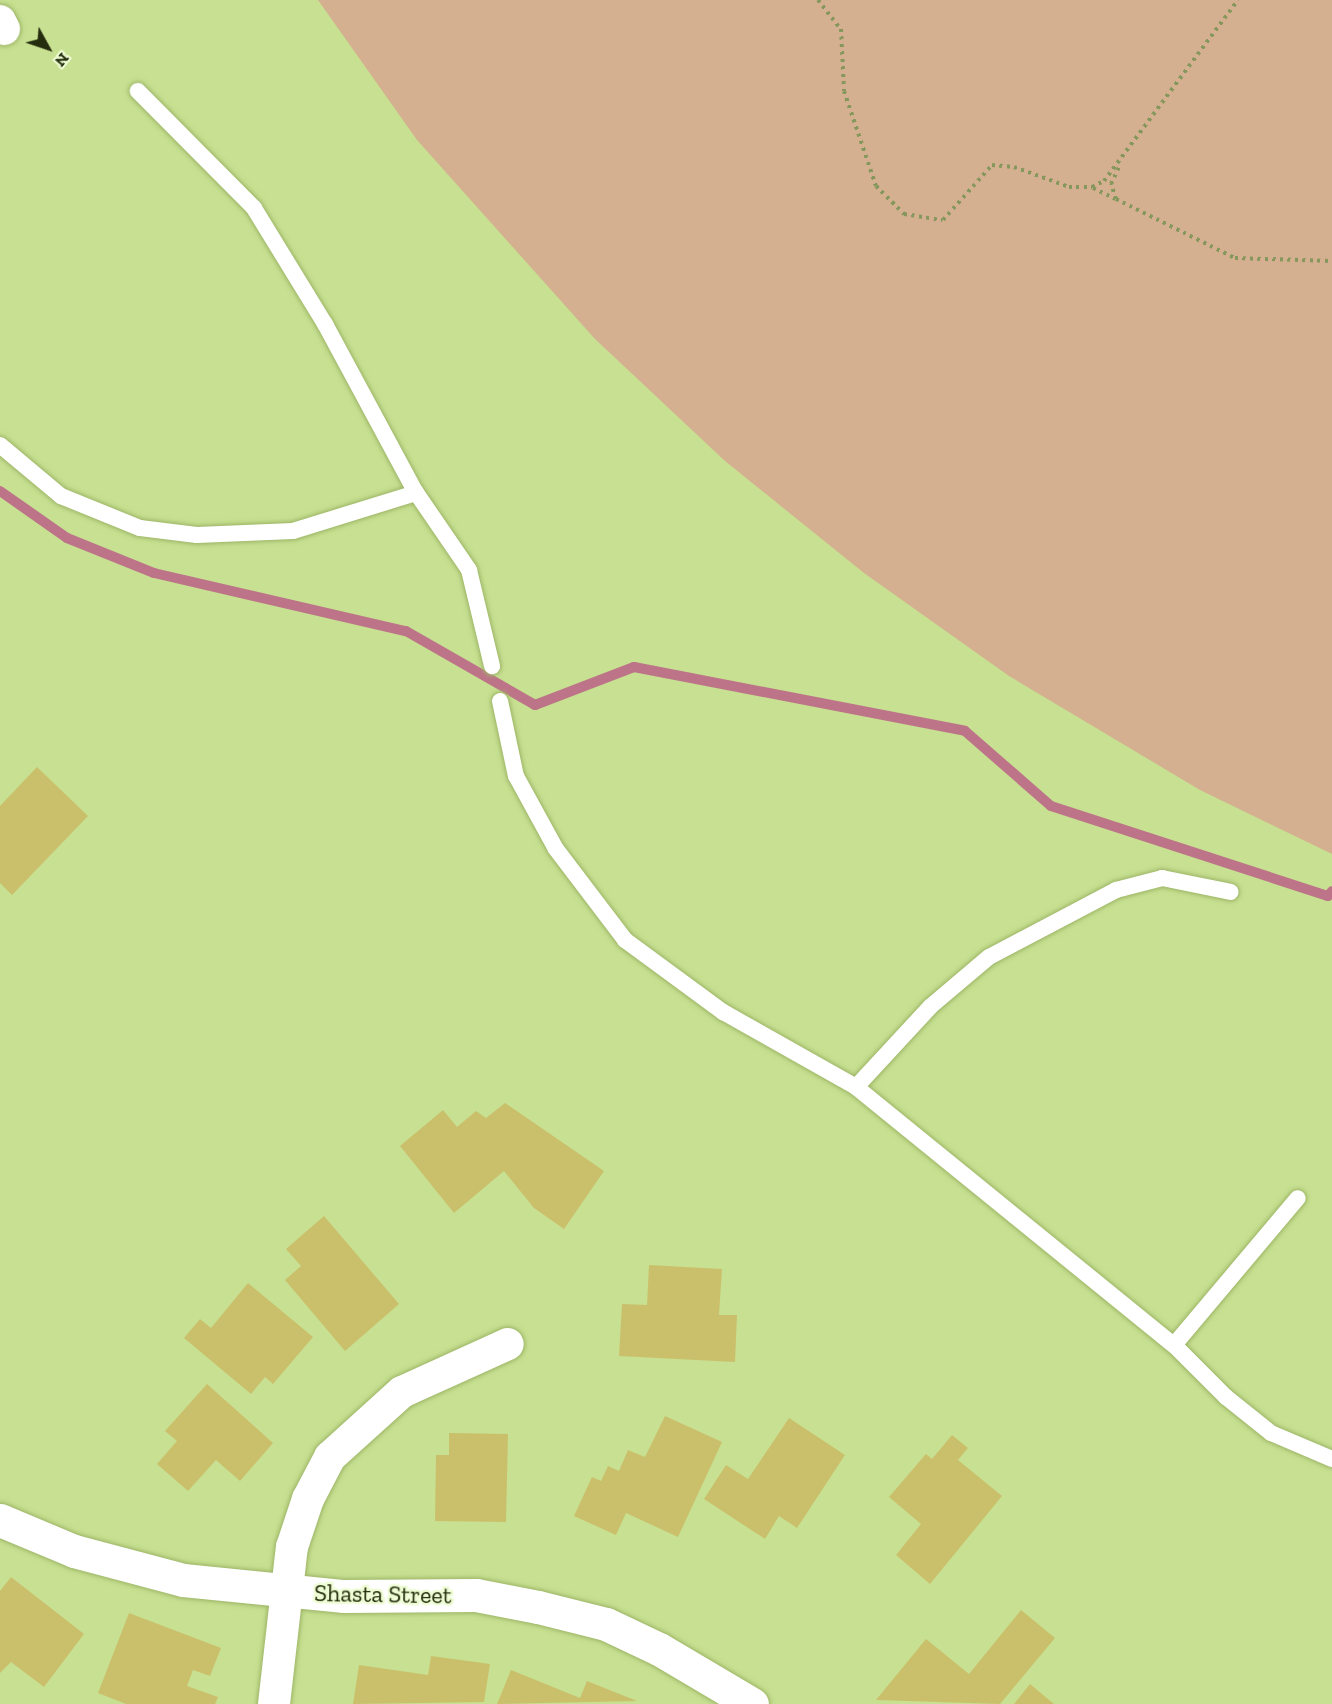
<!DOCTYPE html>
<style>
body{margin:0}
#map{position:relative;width:1332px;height:1704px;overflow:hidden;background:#c7e091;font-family:"Zilla Slab",serif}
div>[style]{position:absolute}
.green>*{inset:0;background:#d4b090}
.stream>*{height:10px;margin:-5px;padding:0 5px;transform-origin:5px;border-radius:5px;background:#bd7488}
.building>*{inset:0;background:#cac06c}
.path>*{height:4px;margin-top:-2px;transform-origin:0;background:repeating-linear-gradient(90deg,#85975c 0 3px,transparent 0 7.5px)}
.roads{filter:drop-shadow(0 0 2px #9db567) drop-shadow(0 0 2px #9db567)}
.lane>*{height:16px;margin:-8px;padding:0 8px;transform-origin:8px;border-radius:8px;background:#fff}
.street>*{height:32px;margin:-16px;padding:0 16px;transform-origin:16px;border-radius:16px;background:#fff}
.secondary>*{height:33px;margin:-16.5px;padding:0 16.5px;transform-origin:16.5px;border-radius:16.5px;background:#fff}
span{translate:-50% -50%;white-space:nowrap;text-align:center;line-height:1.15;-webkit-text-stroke:5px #eefcd4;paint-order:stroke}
.street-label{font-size:24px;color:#242d0d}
.north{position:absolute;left:18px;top:18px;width:60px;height:60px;-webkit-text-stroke:4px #eefcd4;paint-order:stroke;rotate:130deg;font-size:16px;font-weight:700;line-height:24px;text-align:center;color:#242d0d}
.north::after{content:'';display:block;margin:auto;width:21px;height:27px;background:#242d0d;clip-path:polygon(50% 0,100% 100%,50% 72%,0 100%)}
</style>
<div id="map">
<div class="green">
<i style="clip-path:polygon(318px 0,1332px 0,1332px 854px,1200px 790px,1009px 676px,864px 573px,725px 461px,595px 339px,417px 140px)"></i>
</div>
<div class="stream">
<i style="left:0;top:491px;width:82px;rotate:35deg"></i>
<i style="left:67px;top:538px;width:94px;rotate:21.9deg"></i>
<i style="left:154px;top:573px;width:259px;rotate:13deg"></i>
<i style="left:406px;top:631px;width:149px;rotate:29.8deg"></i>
<i style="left:535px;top:705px;width:106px;rotate:-21deg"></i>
<i style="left:634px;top:667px;width:337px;rotate:10.9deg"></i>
<i style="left:965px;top:731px;width:114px;rotate:41.1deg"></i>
<i style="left:1051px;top:806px;width:291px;rotate:18deg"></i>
<i style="left:1328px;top:896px;width:6px;rotate:-51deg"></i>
</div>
<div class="building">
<i style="clip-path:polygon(37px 767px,88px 816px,12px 895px,0 883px,0 806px)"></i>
<i style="clip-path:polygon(505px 1103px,604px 1171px,564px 1229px,534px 1208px,504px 1171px,454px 1213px,400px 1146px,443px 1110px,457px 1127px,476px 1111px,486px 1118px)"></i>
<i style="clip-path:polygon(324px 1216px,399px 1304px,345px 1351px,285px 1280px,301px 1266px,286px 1249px)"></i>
<i style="clip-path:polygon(649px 1265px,722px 1269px,719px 1315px,737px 1315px,735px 1362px,619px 1356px,622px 1304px,647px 1305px)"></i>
<i style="clip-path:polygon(248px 1283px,313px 1337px,273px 1384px,265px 1377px,251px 1394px,184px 1338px,200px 1319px,211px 1328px)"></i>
<i style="clip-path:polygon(207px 1384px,273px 1443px,240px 1481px,216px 1460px,188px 1491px,157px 1464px,177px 1441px,165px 1431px)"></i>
<i style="clip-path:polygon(665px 1416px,722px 1442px,678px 1537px,626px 1513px,616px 1535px,574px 1516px,592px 1477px,601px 1481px,608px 1466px,619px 1471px,628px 1450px,645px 1457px)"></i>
<i style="clip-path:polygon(789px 1418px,845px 1455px,797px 1528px,779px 1516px,765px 1539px,704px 1499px,726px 1465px,748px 1479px)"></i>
<i style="clip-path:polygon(449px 1433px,508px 1434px,506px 1522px,435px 1521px,436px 1455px,449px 1455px)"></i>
<i style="clip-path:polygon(952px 1435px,968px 1448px,958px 1460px,1002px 1496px,930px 1584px,896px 1555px,921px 1524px,889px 1497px,926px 1454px,932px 1459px)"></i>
<i style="clip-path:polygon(11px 1577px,84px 1634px,44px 1687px,11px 1662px,0 1673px,0 1591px)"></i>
<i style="clip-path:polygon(1021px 1610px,1055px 1638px,1000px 1704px,876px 1700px,926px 1639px,969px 1674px)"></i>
<i style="clip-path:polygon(129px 1613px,221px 1648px,210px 1676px,193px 1670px,187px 1686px,218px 1697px,215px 1704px,126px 1704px,98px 1693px)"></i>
<i style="clip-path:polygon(431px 1656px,490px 1664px,484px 1702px,353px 1704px,359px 1665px,428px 1675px)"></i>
<i style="clip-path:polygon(511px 1670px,580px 1698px,587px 1681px,637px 1701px,497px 1704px)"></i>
<i style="clip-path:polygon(1030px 1684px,1054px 1704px,1014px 1704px)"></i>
</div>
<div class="path">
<i style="left:818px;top:0;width:37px;rotate:52deg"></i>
<i style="left:841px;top:29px;width:62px;rotate:87.2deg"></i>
<i style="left:844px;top:91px;width:100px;rotate:71.4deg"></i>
<i style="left:876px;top:186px;width:40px;rotate:45deg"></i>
<i style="left:904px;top:214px;width:39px;rotate:9deg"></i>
<i style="left:943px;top:220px;width:74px;rotate:-48.3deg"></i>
<i style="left:992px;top:165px;width:22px;rotate:5deg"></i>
<i style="left:1014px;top:167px;width:59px;rotate:20deg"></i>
<i style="left:1069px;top:187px;width:23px"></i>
<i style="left:1092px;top:187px;width:13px;rotate:-27deg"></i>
<i style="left:1104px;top:181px;width:225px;rotate:-53.5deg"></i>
<i style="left:1093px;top:188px;width:25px;rotate:26deg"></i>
<i style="left:1116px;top:199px;width:16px;rotate:-108deg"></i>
<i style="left:1111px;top:184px;width:19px;rotate:-65deg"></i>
<i style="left:1116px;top:199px;width:133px;rotate:26.4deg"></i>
<i style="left:1235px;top:258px;width:97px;rotate:1.8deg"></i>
</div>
<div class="roads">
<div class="lane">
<i style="left:0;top:445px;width:80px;rotate:39.9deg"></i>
<i style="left:61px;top:496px;width:85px;rotate:22.1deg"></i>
<i style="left:140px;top:528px;width:57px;rotate:7deg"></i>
<i style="left:197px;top:535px;width:96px;rotate:-2.4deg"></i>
<i style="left:293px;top:531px;width:129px;rotate:-17.2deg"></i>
<i style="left:416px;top:493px;width:192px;rotate:-118.3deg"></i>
<i style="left:325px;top:324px;width:136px;rotate:-121.5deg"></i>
<i style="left:254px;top:208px;width:165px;rotate:-134.8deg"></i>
<i style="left:415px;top:491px;width:96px;rotate:55.6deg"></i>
<i style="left:469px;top:570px;width:99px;rotate:76.5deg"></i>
<i style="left:500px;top:701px;width:77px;rotate:78deg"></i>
<i style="left:516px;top:776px;width:83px;rotate:61.3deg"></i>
<i style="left:556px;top:849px;width:114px;rotate:52.8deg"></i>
<i style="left:625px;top:940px;width:122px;rotate:36.3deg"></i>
<i style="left:723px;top:1012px;width:153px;rotate:29.4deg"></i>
<i style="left:856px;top:1087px;width:409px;rotate:39.1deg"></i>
<i style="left:1174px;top:1345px;width:74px;rotate:45deg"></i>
<i style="left:1226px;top:1397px;width:58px;rotate:38.7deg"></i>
<i style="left:1271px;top:1433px;width:66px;rotate:23.1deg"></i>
<i style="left:856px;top:1087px;width:110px;rotate:-47.2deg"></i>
<i style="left:931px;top:1006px;width:76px;rotate:-40.2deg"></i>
<i style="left:989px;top:957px;width:144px;rotate:-27.8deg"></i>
<i style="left:1116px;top:890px;width:48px;rotate:-14.6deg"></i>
<i style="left:1162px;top:878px;width:70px;rotate:11.5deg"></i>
<i style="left:1174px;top:1345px;width:192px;rotate:-49.9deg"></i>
</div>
<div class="street">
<i style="left:0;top:21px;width:9px;rotate:63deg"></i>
<i style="left:274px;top:1704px;width:158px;rotate:-83.5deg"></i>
<i style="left:292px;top:1547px;width:51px;rotate:-71.6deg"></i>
<i style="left:308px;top:1499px;width:47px;rotate:-62.4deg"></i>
<i style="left:330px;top:1457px;width:97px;rotate:-42.1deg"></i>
<i style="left:402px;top:1392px;width:116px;rotate:-24.4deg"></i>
</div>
<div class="secondary">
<i style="left:0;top:1520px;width:80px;rotate:22.7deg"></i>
<i style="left:74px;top:1551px;width:113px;rotate:14.9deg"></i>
<i style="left:183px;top:1580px;width:162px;rotate:5.7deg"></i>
<i style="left:344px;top:1596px;width:132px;rotate:-0.4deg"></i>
<i style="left:476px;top:1595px;width:63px;rotate:11deg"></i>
<i style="left:538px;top:1607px;width:70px;rotate:14deg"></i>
<i style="left:606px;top:1624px;width:59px;rotate:25.3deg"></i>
<i style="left:659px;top:1649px;width:108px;rotate:30.6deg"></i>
</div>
</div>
<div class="street-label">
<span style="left:383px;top:1594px;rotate:1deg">Shasta Street</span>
</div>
<div class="north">N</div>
</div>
